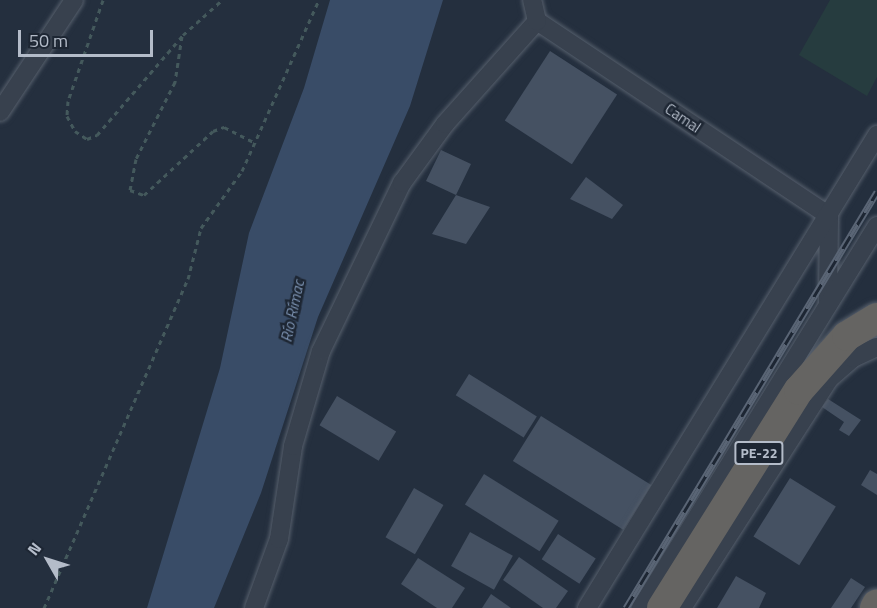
<!DOCTYPE html>
<meta charset="utf-8">
<style>
body{margin:0}
#map{position:relative;width:877px;height:608px;overflow:hidden;background:#242f3e;font-family:"Titillium Web",sans-serif}
div>[style]{position:absolute}
.green>*{inset:0;background:#263c3f}
.water>*{inset:0;background:#394c67}
.building>*{inset:0;background:#455162;transform-origin:0 0}
.path>*{height:3px;margin-top:-1.5px;transform-origin:0;background:repeating-linear-gradient(90deg,#44595c 0 4.5px,transparent 0 9px)}
.roads{filter:drop-shadow(0 0 2px #565f6c) drop-shadow(0 0 2px #565f6c)}
.minor>*{height:18px;margin:-9px;padding:0 9px;transform-origin:9px;border-radius:9px;background:#38414e}
.trunk>*{height:30px;margin:-15px;padding:0 15px;transform-origin:15px;border-radius:15px;background:#656462}
.rail>*{height:7px;margin-top:-3.5px;transform-origin:0;background:repeating-linear-gradient(90deg,#1d2633 0 14px,#5a6575 0 28px);box-sizing:border-box;border-block:2px solid #5a6575}
span{translate:-50% -50%;white-space:nowrap;text-align:center;line-height:1.15;-webkit-text-stroke:5px #1d2633;paint-order:stroke}
.shield-label span{padding:2px 4px;background:#1d2633;border:2px solid;border-radius:4px;-webkit-text-stroke-width:0}
.shield-label{font-size:14px;color:#b4bcc9;font-weight:700}
.street-label{font-size:15px;color:#b4bcc9}
.water-label{font-size:16px;color:#7c92b1;font-style:italic}
.north{position:absolute;left:18px;top:530px;width:60px;height:60px;-webkit-text-stroke:4px #1d2633;paint-order:stroke;rotate:309deg;font-size:16px;font-weight:700;line-height:24px;text-align:center;color:#b4bcc9}
.north::after{content:'';display:block;margin:auto;width:21px;height:27px;background:#b4bcc9;clip-path:polygon(50% 0,100% 100%,50% 72%,0 100%)}
.scale{position:absolute;left:18px;top:30px;width:135px;height:27px;box-sizing:border-box;border:3px solid #b4bcc9;border-top:0;padding-left:8px;font-size:18px;line-height:21px;white-space:nowrap;color:#b4bcc9;-webkit-text-stroke:4px #1d2633;paint-order:stroke}
</style>
<div id="map">
<div class="green">
<i style="clip-path:polygon(830px 0,877px 0,877px 77px,867px 96px,799px 55px)"></i>
</div>
<div class="water">
<i style="clip-path:polygon(330px 0,443px 0,410px 106px,318px 317px,261px 493px,214px 608px,147px 608px,220px 368px,249px 233px,304px 88px)"></i>
</div>
<div class="building">
<i style="left:550px;top:51px;width:80px;height:83px;rotate:33deg"></i>
<i style="clip-path:polygon(441px 150px,471px 164px,456px 195px,490px 207px,466px 244px,432px 234px,456px 195px,426px 181px)"></i>
<i style="clip-path:polygon(586px 177px,623px 205px,612px 219px,570px 199px)"></i>
<i style="left:469px;top:374px;width:80px;height:25px;rotate:32deg"></i>
<i style="left:337px;top:396px;width:69px;height:34px;rotate:31deg"></i>
<i style="clip-path:polygon(828px 399px,861px 420px,849px 436px,839px 430px,844px 422px,822px 407px)"></i>
<i style="left:541px;top:416px;width:130px;height:53px;rotate:32deg"></i>
<i style="clip-path:polygon(870px 470px,877px 474px,877px 495px,861px 485px)"></i>
<i style="left:484px;top:474px;width:88px;height:36px;rotate:32deg"></i>
<i style="left:790px;top:478px;width:54px;height:69px;rotate:32deg"></i>
<i style="left:414px;top:488px;width:34px;height:57px;rotate:30deg"></i>
<i style="left:470px;top:532px;width:49px;height:39px;rotate:29deg"></i>
<i style="left:558px;top:534px;width:45px;height:30px;rotate:33deg"></i>
<i style="clip-path:polygon(519px 557px,568px 591px,556px 608px,543px 608px,503px 580px)"></i>
<i style="clip-path:polygon(418px 558px,465px 588px,452px 608px,437px 608px,401px 584px)"></i>
<i style="clip-path:polygon(736px 576px,766px 593px,759px 608px,717px 608px)"></i>
<i style="clip-path:polygon(851px 578px,865px 587px,851px 608px,831px 608px)"></i>
<i style="clip-path:polygon(491px 594px,511px 608px,482px 608px)"></i>
</div>
<div class="path">
<i style="left:103px;top:0;width:107px;rotate:109.1deg"></i>
<i style="left:68px;top:101px;width:15px;rotate:94deg"></i>
<i style="left:67px;top:116px;width:17px;rotate:62deg"></i>
<i style="left:75px;top:131px;width:14px;rotate:34deg"></i>
<i style="left:87px;top:139px;width:11px;rotate:-22deg"></i>
<i style="left:97px;top:135px;width:132px;rotate:-49.3deg"></i>
<i style="left:183px;top:35px;width:52px;rotate:-41.9deg"></i>
<i style="left:182px;top:36px;width:47px;rotate:98.7deg"></i>
<i style="left:175px;top:82px;width:86px;rotate:116.9deg"></i>
<i style="left:136px;top:159px;width:32px;rotate:101deg"></i>
<i style="left:130px;top:190px;width:15px;rotate:20deg"></i>
<i style="left:144px;top:195px;width:94px;rotate:-42.8deg"></i>
<i style="left:213px;top:131px;width:12px;rotate:-20deg"></i>
<i style="left:224px;top:127px;width:35px;rotate:27deg"></i>
<i style="left:44px;top:608px;width:359px;rotate:-66.4deg"></i>
<i style="left:188px;top:279px;width:53px;rotate:-75.7deg"></i>
<i style="left:201px;top:228px;width:70px;rotate:-54.3deg"></i>
<i style="left:242px;top:171px;width:188px;rotate:-65.8deg"></i>
</div>
<div class="roads">
<div class="minor">
<i style="left:537px;top:21px;width:351px;rotate:33.7deg"></i>
<i style="left:829px;top:216px;width:87px;rotate:90.7deg"></i>
<i style="left:0;top:112px;width:134px;rotate:-56.5deg"></i>
<i style="left:254px;top:608px;width:73px;rotate:-70.1deg"></i>
<i style="left:279px;top:539px;width:94px;rotate:-81.4deg"></i>
<i style="left:293px;top:446px;width:99px;rotate:-73.6deg"></i>
<i style="left:321px;top:351px;width:187px;rotate:-64.3deg"></i>
<i style="left:402px;top:183px;width:73px;rotate:-53.9deg"></i>
<i style="left:445px;top:124px;width:138px;rotate:-48.2deg"></i>
<i style="left:537px;top:21px;width:22px;rotate:-103deg"></i>
<i style="left:587px;top:608px;width:555px;rotate:-58.49deg"></i>
<i style="left:641px;top:608px;width:449px;rotate:-58.3deg"></i>
<i style="left:682px;top:608px;width:272px;rotate:-57.3deg"></i>
<i style="left:829px;top:379px;width:32px;rotate:-41deg"></i>
<i style="left:853px;top:358px;width:26px;rotate:-25deg"></i>
</div>
<div class="trunk">
<i style="left:662px;top:608px;width:257px;rotate:-57.9deg"></i>
<i style="left:799px;top:390px;width:72px;rotate:-48.4deg"></i>
<i style="left:847px;top:336px;width:35px;rotate:-31deg"></i>
<i style="left:875px;top:608px;width:4px;rotate:-63deg"></i>
</div>
</div>
<div class="rail">
<i style="left:626px;top:608px;width:486px;rotate:-58.9deg"></i>
</div>
<div class="shield-label">
<span style="left:759px;top:453px">PE-22</span>
</div>
<div class="street-label">
<span style="left:683px;top:118px;rotate:34deg">Camal</span>
</div>
<div class="water-label">
<span style="left:292px;top:311px;rotate:-78deg">Río Rímac</span>
</div>
<div class="north">N</div>
<div class="scale">50 m</div>
</div>
